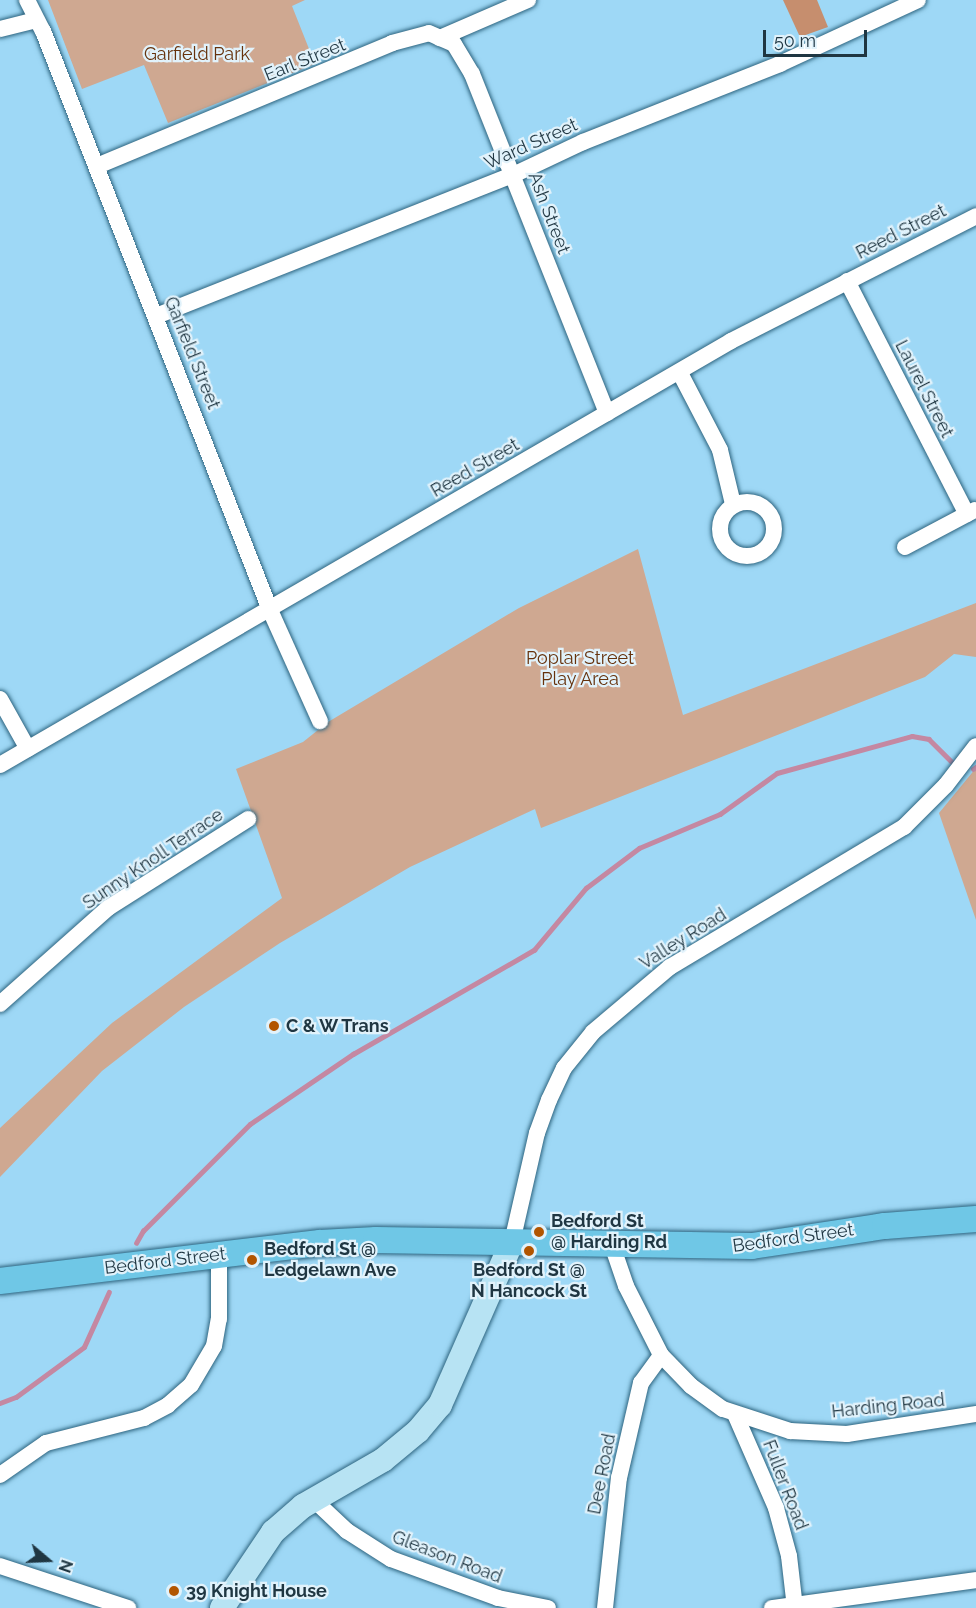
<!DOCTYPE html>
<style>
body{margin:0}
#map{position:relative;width:976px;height:1608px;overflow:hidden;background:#9ed8f6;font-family:Raleway,sans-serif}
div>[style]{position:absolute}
.green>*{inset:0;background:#cfa891}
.forest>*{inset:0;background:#c68e6e}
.stream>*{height:4.5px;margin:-2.25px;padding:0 2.25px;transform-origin:2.25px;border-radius:2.25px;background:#c488a2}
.roads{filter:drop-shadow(0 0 2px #2d647f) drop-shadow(0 0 2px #2d647f)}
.street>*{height:16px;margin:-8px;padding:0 8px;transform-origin:8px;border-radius:8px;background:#fff}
.street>.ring{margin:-8px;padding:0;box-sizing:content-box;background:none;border:16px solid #fff;border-radius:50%}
.secondary>*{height:24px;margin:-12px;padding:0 12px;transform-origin:12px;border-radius:12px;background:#b7e3f3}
.primary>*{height:26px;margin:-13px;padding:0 13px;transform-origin:13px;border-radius:13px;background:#6fc7e6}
.dots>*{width:16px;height:16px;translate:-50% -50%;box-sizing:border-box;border:3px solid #e1f2fb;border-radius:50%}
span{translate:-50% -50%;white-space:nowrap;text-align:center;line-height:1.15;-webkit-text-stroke:4.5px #e1f2fb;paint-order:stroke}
.park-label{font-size:18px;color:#66320c}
.street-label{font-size:18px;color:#1f3642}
.poi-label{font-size:18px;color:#1f3642;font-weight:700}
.left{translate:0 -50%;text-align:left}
.north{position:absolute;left:18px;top:1530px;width:60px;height:60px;-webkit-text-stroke:4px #e1f2fb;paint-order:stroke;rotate:109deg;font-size:16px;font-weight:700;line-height:24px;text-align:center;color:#1f3642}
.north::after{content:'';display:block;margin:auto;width:21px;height:27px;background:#1f3642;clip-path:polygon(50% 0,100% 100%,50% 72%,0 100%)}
.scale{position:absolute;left:763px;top:30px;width:104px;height:27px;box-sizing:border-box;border:3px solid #1f3642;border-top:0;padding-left:8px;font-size:18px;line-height:21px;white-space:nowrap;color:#1f3642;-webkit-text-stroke:4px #e1f2fb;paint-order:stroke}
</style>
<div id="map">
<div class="green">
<i style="clip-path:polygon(48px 0,305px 0,292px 6px,315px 64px,168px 123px,144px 65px,82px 89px)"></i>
<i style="clip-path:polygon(638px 549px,683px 715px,976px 603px,976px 657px,954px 654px,925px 677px,541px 828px,535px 809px,410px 867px,280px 943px,184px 1007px,102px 1071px,0 1177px,0 1128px,112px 1023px,282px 898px,236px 769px,303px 742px,328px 722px,519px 608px)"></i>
<i style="clip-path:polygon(976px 768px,976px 920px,939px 813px)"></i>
</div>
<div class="forest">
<i style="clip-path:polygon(783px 0,817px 0,828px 27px,800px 37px)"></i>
</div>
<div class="stream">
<i style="left:973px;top:769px;width:4px;rotate:-34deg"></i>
<i style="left:136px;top:1243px;width:14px;rotate:-60deg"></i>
<i style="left:143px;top:1231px;width:151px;rotate:-45deg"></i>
<i style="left:250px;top:1124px;width:125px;rotate:-34.2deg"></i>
<i style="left:353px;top:1054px;width:209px;rotate:-29.9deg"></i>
<i style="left:534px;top:950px;width:81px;rotate:-50deg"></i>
<i style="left:586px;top:888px;width:66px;rotate:-37deg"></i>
<i style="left:639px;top:848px;width:88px;rotate:-22.8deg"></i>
<i style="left:720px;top:814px;width:70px;rotate:-35.7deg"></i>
<i style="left:777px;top:773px;width:140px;rotate:-15.3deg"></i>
<i style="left:912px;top:736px;width:17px;rotate:10deg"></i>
<i style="left:929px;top:739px;width:34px;rotate:45deg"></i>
<i style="left:0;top:1403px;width:17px;rotate:-21deg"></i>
<i style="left:16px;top:1397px;width:84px;rotate:-36.3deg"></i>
<i style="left:84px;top:1347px;width:60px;rotate:-65.6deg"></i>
</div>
<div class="roads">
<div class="street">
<i style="left:27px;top:0;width:35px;rotate:63deg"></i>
<i style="left:43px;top:31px;width:622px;rotate:68.59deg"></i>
<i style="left:270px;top:610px;width:122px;rotate:65.8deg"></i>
<i style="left:0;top:29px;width:37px;rotate:-14deg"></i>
<i style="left:440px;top:38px;width:15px;rotate:23deg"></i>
<i style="left:454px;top:44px;width:35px;rotate:59deg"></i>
<i style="left:472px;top:74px;width:365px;rotate:68.3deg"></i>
<i style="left:97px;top:166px;width:320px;rotate:-22.6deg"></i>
<i style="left:392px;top:43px;width:38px;rotate:-15deg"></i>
<i style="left:429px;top:33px;width:12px;rotate:24deg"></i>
<i style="left:440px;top:38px;width:96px;rotate:-23.4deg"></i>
<i style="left:847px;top:281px;width:262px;rotate:62.8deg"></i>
<i style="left:156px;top:316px;width:384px;rotate:-21.6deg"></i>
<i style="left:513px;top:175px;width:77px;rotate:-25.2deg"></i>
<i style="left:583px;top:142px;width:212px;rotate:-21.6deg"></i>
<i style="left:780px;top:64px;width:152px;rotate:-24.9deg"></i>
<i style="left:680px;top:373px;width:87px;rotate:62.5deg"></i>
<i style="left:720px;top:450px;width:56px;rotate:76.5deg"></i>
<i class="ring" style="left:720px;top:502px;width:38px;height:38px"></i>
<i style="left:905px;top:547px;width:79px;rotate:-27.9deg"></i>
<i style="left:0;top:699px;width:57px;rotate:60.8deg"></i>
<i style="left:0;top:765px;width:845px;rotate:-30.11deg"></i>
<i style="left:731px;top:341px;width:275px;rotate:-27deg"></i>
<i style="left:0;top:1004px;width:144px;rotate:-41.6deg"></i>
<i style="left:108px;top:908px;width:166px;rotate:-32.4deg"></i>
<i style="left:512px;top:1242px;width:112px;rotate:-77.1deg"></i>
<i style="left:537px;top:1133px;width:35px;rotate:-70deg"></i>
<i style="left:549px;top:1100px;width:35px;rotate:-65deg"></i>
<i style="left:564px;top:1068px;width:46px;rotate:-51.1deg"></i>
<i style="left:593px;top:1032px;width:101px;rotate:-40.2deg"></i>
<i style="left:670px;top:967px;width:273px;rotate:-30.9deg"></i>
<i style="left:904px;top:827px;width:59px;rotate:-45deg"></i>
<i style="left:946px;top:785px;width:49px;rotate:-52.4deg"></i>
<i style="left:612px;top:1245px;width:43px;rotate:71.1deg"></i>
<i style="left:626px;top:1286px;width:77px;rotate:63.1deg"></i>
<i style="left:661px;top:1355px;width:43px;rotate:45.9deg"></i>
<i style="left:691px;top:1386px;width:39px;rotate:36deg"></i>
<i style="left:723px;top:1409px;width:71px;rotate:18.2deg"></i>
<i style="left:790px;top:1431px;width:57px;rotate:3deg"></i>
<i style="left:847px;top:1434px;width:131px;rotate:-8.8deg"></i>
<i style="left:735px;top:1414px;width:103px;rotate:66.4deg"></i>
<i style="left:776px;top:1508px;width:50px;rotate:74.8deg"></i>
<i style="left:789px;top:1556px;width:52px;rotate:83.4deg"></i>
<i style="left:0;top:1475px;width:56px;rotate:-34.8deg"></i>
<i style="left:46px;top:1443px;width:101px;rotate:-14.3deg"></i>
<i style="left:144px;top:1418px;width:27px;rotate:-28deg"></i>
<i style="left:168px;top:1405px;width:30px;rotate:-41deg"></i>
<i style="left:191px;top:1385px;width:45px;rotate:-59.5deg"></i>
<i style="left:214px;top:1346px;width:27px;rotate:-80deg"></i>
<i style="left:219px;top:1319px;width:65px;rotate:-90deg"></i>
<i style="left:314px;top:1500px;width:45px;rotate:43.2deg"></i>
<i style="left:347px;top:1531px;width:52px;rotate:32.5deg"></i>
<i style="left:391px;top:1559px;width:114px;rotate:20deg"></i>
<i style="left:498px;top:1598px;width:51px;rotate:11.3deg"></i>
<i style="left:0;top:1566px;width:135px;rotate:18.2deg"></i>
<i style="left:605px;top:1608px;width:131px;rotate:-83.9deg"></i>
<i style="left:619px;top:1478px;width:98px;rotate:-77deg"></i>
<i style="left:641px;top:1383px;width:34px;rotate:-54deg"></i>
<i style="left:772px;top:1608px;width:206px;rotate:-7.8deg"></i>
</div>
<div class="secondary">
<i style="left:222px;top:1608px;width:92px;rotate:-56.1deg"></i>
<i style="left:273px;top:1532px;width:40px;rotate:-41deg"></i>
<i style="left:303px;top:1506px;width:92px;rotate:-29.9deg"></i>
<i style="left:383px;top:1460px;width:45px;rotate:-39.6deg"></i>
<i style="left:418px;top:1431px;width:34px;rotate:-50deg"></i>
<i style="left:440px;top:1405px;width:178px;rotate:-66.2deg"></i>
</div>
<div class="primary">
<i style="left:0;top:1281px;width:322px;rotate:-6.8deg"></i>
<i style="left:320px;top:1243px;width:56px;rotate:-3.1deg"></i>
<i style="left:376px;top:1240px;width:376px;rotate:0.9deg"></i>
<i style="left:752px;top:1246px;width:134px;rotate:-8.6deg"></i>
<i style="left:885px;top:1226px;width:91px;rotate:-4.4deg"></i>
</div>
</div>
<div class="dots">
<i style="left:274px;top:1026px;background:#b25500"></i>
<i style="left:539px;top:1232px;background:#b25500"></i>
<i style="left:529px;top:1251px;background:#b25500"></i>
<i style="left:252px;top:1260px;background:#b25500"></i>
<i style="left:174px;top:1591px;background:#b25500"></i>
</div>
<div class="park-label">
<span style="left:197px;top:54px">Garfield Park</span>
<span style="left:580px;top:669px">Poplar Street<br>Play Area</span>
</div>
<div class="street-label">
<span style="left:305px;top:60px;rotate:-22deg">Earl Street</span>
<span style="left:531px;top:144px;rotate:-24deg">Ward Street</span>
<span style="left:549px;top:213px;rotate:69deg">Ash Street</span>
<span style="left:901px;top:232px;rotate:-27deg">Reed Street</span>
<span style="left:192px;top:353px;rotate:68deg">Garfield Street</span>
<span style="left:924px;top:389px;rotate:63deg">Laurel Street</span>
<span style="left:475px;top:468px;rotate:-30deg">Reed Street</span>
<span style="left:153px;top:859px;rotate:-34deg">Sunny Knoll Terrace</span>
<span style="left:683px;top:939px;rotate:-32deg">Valley Road</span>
<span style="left:793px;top:1238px;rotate:-8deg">Bedford Street</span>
<span style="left:165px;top:1261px;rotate:-7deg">Bedford Street</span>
<span style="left:888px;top:1406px;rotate:-6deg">Harding Road</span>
<span style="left:602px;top:1474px;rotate:-79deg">Dee Road</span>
<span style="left:785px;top:1485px;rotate:69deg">Fuller Road</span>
<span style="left:447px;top:1557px;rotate:21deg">Gleason Road</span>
</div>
<div class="poi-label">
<span class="left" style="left:286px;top:1026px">C &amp; W Trans</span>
<span class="left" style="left:551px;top:1232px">Bedford St<br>@ Harding Rd</span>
<span class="left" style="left:264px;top:1260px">Bedford St @<br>Ledgelawn Ave</span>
<span style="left:529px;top:1281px">Bedford St @<br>N Hancock St</span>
<span class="left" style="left:186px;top:1591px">39 Knight House</span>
</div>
<div class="north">N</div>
<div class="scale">50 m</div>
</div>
